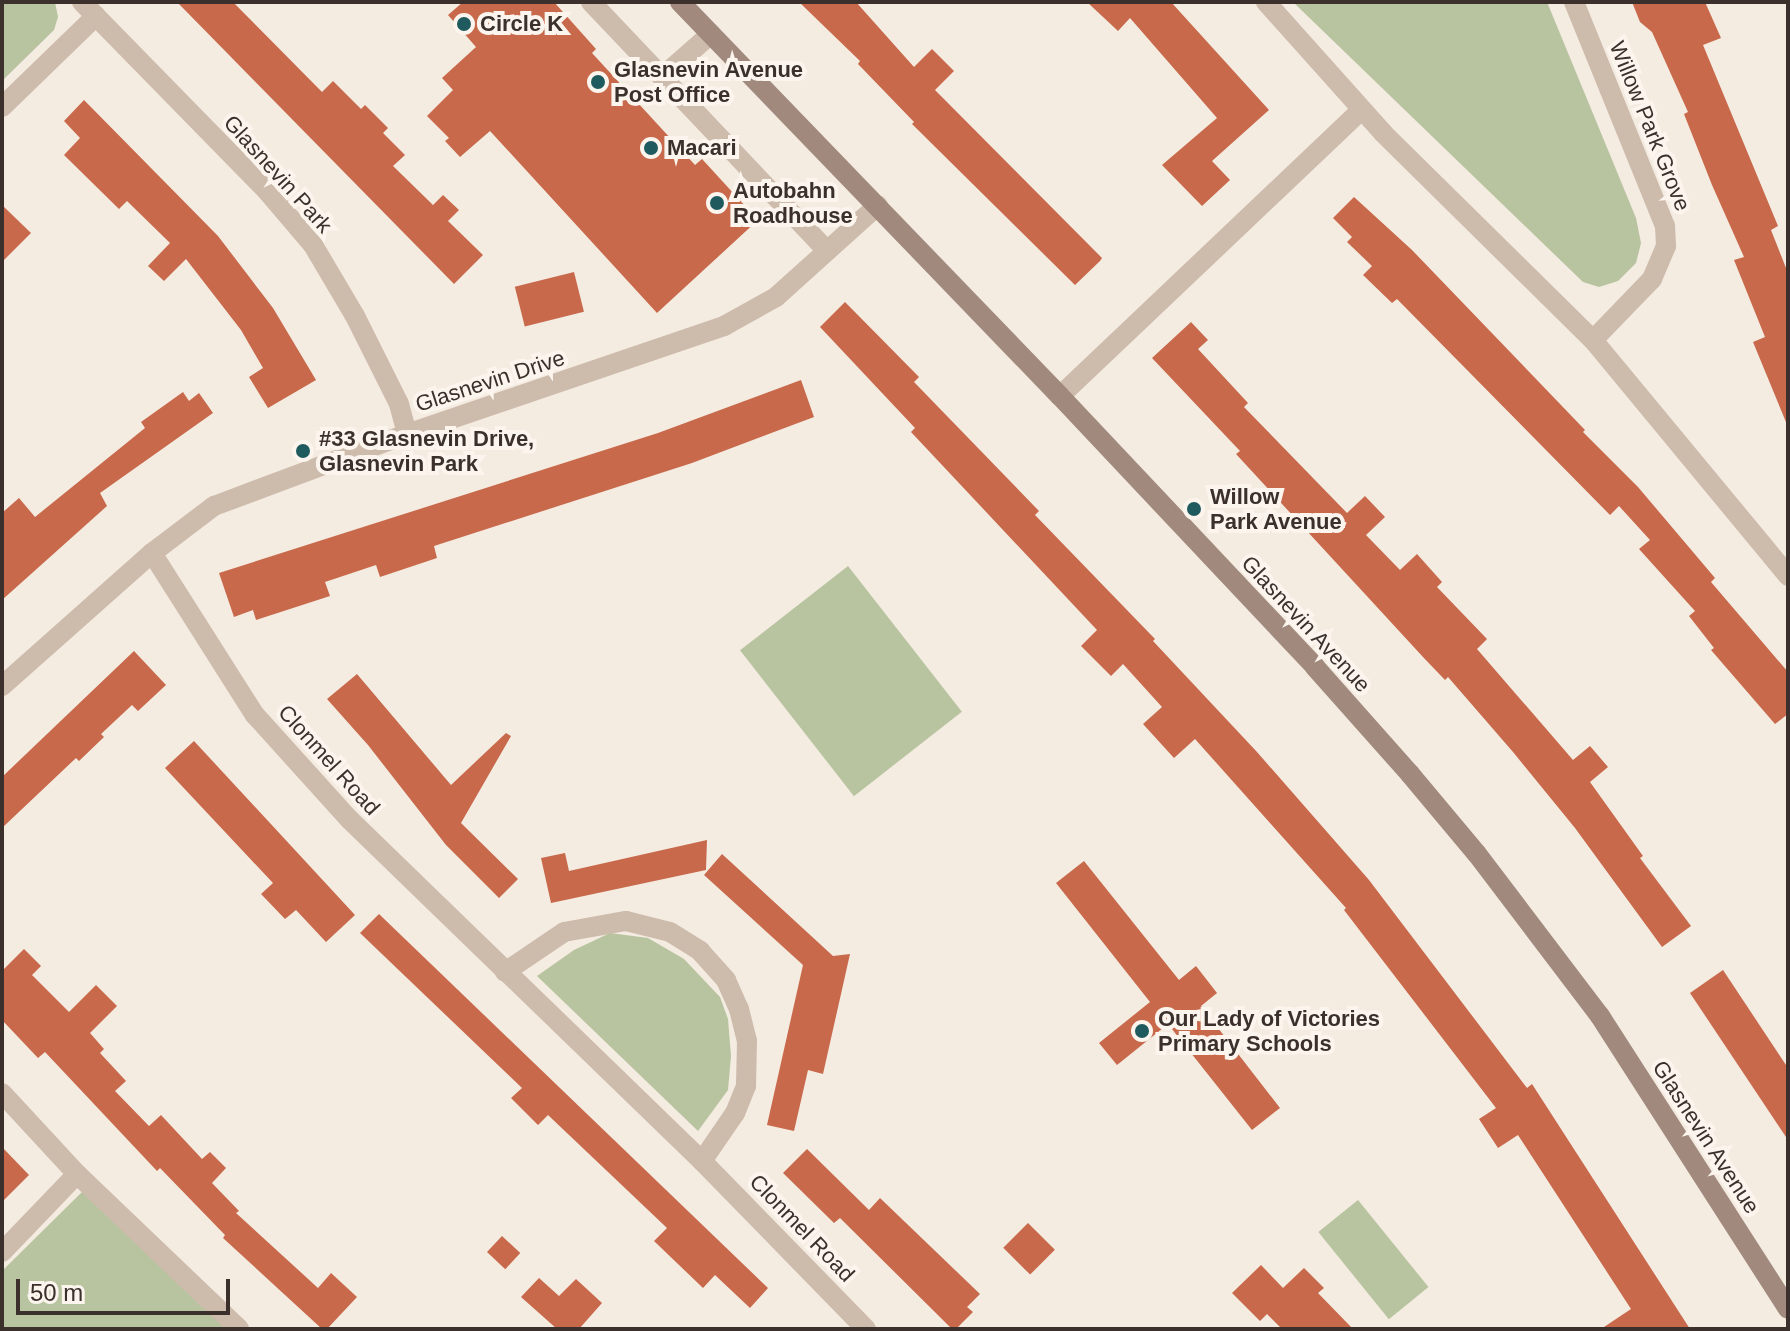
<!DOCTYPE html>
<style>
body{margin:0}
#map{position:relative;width:1790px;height:1331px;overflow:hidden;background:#f4ebe1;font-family:Arial,sans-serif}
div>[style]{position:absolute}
.green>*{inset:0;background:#b8c4a0;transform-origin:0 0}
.building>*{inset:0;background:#c8694b;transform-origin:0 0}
.street>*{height:20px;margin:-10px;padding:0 10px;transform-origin:10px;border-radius:10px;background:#cdbbac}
.secondary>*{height:20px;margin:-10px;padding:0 10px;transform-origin:10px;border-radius:10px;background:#a18a7d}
.dots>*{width:22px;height:22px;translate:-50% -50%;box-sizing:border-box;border:4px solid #fbf5ee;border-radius:50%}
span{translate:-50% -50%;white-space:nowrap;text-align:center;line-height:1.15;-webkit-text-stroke:8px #fbf5ee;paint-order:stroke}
.poi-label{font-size:22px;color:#3b302b;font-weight:700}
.left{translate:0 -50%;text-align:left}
.street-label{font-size:22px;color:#3b302b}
.frame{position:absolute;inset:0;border:4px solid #3b302b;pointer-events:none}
.scale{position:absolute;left:16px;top:1279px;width:214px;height:36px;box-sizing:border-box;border:4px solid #3b302b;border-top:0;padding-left:10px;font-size:24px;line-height:28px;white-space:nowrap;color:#3b302b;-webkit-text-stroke:6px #fbf5ee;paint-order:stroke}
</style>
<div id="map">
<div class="green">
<i style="clip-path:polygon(2px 2px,55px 2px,58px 17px,54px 30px,2px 81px)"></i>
<i style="clip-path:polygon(1293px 2px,1547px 2px,1636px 218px,1641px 243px,1636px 263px,1618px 281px,1599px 287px,1583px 282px)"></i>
<i style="left:848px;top:566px;width:185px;height:137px;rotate:52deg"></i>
<i style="clip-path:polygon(610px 933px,648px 938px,684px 959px,720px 997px,728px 1019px,731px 1056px,728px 1090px,698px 1131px,537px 976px,574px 950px)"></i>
<i style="clip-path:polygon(83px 1191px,229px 1329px,2px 1329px,2px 1271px)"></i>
<i style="left:1358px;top:1200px;width:112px;height:51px;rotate:51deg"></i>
</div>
<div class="building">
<i style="clip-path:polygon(177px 2px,233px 2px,322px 92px,333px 81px,361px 109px,365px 105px,388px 128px,383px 133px,405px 155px,393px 166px,433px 205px,443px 195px,459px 210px,448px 221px,483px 255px,454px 284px)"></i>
<i style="clip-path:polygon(463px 2px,554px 2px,596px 49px,592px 53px,695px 165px,702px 159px,758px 220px,657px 313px,490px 131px,460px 157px,445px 141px,449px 138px,427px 116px,453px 90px,442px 78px,476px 47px,448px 15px)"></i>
<i style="clip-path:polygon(799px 2px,856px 2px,914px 67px,932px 49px,954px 71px,935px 90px,1102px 258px,1100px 261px,1075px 285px,912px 124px,914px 122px,858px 64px,860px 61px)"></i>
<i style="clip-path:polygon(1087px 2px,1171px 2px,1269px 110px,1212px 161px,1230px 180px,1202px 206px,1162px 165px,1217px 118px,1130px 18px,1118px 31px)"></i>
<i style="clip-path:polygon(1632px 2px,1705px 2px,1721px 38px,1703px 45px,1778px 226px,1771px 230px,1788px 273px,1788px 427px,1753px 342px,1765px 337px,1734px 260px,1744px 257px,1712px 185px,1684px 114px,1688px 112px,1652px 32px,1640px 22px)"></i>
<i style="clip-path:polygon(84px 100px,218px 236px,273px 308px,316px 380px,268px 408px,249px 377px,263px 368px,241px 330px,186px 259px,164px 281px,148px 266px,170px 243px,127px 201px,119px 209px,64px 155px,80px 138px,64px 121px)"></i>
<i style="clip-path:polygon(1354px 197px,1412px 250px,1585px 430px,1583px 432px,1638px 487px,1715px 578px,1711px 582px,1788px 672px,1788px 714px,1775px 724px,1711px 650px,1714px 648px,1689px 616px,1695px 611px,1639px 549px,1650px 540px,1619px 506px,1610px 515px,1397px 299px,1392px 303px,1363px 275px,1372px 266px,1347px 242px,1352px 237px,1333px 218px)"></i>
<i style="clip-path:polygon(2px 205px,31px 233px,2px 262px)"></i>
<i style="left:574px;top:272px;width:41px;height:61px;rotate:76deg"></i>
<i style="clip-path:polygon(845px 302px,919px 377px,914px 382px,1039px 511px,1035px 515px,1155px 639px,1153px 641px,1257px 752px,1369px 880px,1527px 1088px,1532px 1084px,1690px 1329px,1601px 1329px,1631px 1309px,1518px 1135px,1498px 1148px,1479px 1119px,1496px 1108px,1344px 910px,1346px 908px,1195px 739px,1174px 758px,1143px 724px,1162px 707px,1123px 664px,1111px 676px,1081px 646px,1097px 630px,911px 432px,915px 428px,820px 327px)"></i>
<i style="clip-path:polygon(1191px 322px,1208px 340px,1198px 349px,1248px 403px,1244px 407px,1347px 513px,1365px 496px,1385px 517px,1366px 535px,1400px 570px,1417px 554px,1442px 582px,1437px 587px,1487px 639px,1477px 649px,1573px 760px,1590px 746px,1608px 767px,1590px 782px,1643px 856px,1640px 858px,1691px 926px,1662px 947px,1575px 828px,1513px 752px,1448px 677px,1445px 680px,1423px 657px,1236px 454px,1240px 451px,1152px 358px)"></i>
<i style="clip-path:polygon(801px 380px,814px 417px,692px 463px,434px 546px,437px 558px,380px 577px,376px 565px,325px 582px,330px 596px,256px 620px,253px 610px,234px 617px,219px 573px,658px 433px)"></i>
<i style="clip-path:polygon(183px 392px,189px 401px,199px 393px,213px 413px,100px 493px,107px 506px,2px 600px,2px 513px,19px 498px,35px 517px,145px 428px,141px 422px)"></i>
<i style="clip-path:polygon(134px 651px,166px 685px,138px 711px,132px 705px,101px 734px,104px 737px,79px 761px,76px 758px,2px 828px,2px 777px)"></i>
<i style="clip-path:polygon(357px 674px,451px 785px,506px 733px,511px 736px,461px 823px,518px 879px,499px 898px,446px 845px,368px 745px,327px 699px)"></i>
<i style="clip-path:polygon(194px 741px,355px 915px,326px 942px,296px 910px,285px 919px,261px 894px,273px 883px,165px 768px)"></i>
<i style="clip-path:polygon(707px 840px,706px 870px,551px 903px,541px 858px,565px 853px,569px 871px)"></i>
<i style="clip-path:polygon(722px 854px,833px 956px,850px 954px,823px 1074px,808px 1070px,794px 1131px,767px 1125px,803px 965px,704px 875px)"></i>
<i style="clip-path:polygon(1084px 861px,1179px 980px,1196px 966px,1217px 993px,1201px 1006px,1280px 1108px,1252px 1130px,1168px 1024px,1117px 1065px,1099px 1043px,1150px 1002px,1056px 883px)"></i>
<i style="clip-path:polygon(379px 914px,768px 1288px,750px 1308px,715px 1275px,703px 1288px,654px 1241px,667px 1228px,548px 1115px,538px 1125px,511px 1098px,522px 1088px,360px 933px)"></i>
<i style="clip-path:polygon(24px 949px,41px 966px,32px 975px,69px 1012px,96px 985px,117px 1006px,90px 1033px,104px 1049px,100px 1053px,126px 1081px,115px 1091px,149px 1126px,161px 1115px,202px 1159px,210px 1152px,226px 1168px,212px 1183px,239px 1211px,236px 1213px,318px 1288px,331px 1273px,357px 1297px,327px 1329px,322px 1329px,223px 1238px,225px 1235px,160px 1168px,157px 1171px,45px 1052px,38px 1058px,2px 1020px,2px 971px)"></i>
<i style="clip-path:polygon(1723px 970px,1788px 1068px,1788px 1140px,1690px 993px)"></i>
<i style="clip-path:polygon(2px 1147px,29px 1175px,2px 1202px)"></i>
<i style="clip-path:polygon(807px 1149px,869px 1210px,880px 1198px,980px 1294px,967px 1307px,973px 1312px,956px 1329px,952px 1329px,840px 1218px,834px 1223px,783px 1173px)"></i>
<i style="left:1028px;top:1223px;width:38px;height:35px;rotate:45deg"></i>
<i style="left:502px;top:1236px;width:25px;height:22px;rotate:43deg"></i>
<i style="clip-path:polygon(1261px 1265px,1283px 1288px,1304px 1268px,1324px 1288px,1318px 1293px,1353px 1329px,1282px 1329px,1267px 1314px,1260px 1321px,1232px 1293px)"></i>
<i style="clip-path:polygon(539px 1278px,559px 1296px,576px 1279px,602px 1303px,579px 1329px,557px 1329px,521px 1297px)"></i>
</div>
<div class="street">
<i style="left:82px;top:2px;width:264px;rotate:45.6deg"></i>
<i style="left:267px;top:191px;width:71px;rotate:49.6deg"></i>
<i style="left:313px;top:245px;width:82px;rotate:59.4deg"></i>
<i style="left:355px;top:316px;width:98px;rotate:63.4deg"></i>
<i style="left:399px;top:404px;width:31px;rotate:75deg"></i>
<i style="left:591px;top:2px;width:343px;rotate:46.5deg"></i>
<i style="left:1266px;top:2px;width:176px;rotate:48.2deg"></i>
<i style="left:1383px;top:133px;width:295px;rotate:44.6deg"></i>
<i style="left:1593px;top:340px;width:306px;rotate:50.4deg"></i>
<i style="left:1574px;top:2px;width:242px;rotate:67.9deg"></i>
<i style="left:1665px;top:226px;width:20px;rotate:87deg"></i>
<i style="left:1666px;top:246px;width:36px;rotate:113deg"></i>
<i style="left:1652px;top:279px;width:85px;rotate:134deg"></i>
<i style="left:662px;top:77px;width:65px;rotate:-41.3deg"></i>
<i style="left:2px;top:107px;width:131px;rotate:-44.1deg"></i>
<i style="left:1060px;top:396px;width:415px;rotate:-43.5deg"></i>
<i style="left:152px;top:553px;width:192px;rotate:57.6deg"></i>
<i style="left:255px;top:715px;width:140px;rotate:47.9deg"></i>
<i style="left:349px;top:819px;width:492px;rotate:44.1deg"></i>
<i style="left:702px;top:1161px;width:235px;rotate:45.7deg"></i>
<i style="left:2px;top:686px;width:200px;rotate:-41.6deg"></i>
<i style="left:152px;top:553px;width:78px;rotate:-37.2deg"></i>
<i style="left:214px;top:506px;width:206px;rotate:-20.5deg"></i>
<i style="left:407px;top:434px;width:335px;rotate:-18.8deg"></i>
<i style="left:724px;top:326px;width:60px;rotate:-29.1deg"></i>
<i style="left:776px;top:297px;width:137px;rotate:-42deg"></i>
<i style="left:505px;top:972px;width:71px;rotate:-34.1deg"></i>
<i style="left:564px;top:932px;width:63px;rotate:-10.1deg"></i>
<i style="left:626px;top:921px;width:45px;rotate:14deg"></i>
<i style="left:670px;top:932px;width:36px;rotate:32deg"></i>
<i style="left:700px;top:951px;width:39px;rotate:48deg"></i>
<i style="left:726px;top:980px;width:32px;rotate:66deg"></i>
<i style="left:739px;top:1009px;width:33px;rotate:76deg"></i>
<i style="left:747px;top:1041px;width:45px;rotate:91.3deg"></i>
<i style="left:746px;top:1086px;width:29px;rotate:112deg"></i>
<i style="left:735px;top:1113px;width:58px;rotate:124.5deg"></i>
<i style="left:2px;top:1093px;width:110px;rotate:47.2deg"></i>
<i style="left:77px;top:1174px;width:224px;rotate:43.7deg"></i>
<i style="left:2px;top:1252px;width:108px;rotate:-46.1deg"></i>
</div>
<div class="secondary">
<i style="left:680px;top:2px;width:547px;rotate:46.04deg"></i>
<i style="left:1060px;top:396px;width:372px;rotate:46.7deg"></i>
<i style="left:1315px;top:667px;width:143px;rotate:48.4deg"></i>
<i style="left:1410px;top:774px;width:104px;rotate:50.1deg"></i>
<i style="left:1477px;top:854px;width:203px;rotate:52.8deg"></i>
<i style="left:1600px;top:1016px;width:348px;rotate:57.3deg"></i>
</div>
<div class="dots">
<i style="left:464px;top:24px;background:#1f5a5e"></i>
<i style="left:598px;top:82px;background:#1f5a5e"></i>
<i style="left:651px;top:148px;background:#1f5a5e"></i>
<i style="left:717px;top:203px;background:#1f5a5e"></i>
<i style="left:303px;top:451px;background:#1f5a5e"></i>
<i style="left:1194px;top:509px;background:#1f5a5e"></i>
<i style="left:1142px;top:1031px;background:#1f5a5e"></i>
</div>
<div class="poi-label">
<span class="left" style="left:480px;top:24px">Circle K</span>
<span class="left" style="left:614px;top:82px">Glasnevin Avenue<br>Post Office</span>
<span class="left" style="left:667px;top:148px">Macari</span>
<span class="left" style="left:733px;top:203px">Autobahn<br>Roadhouse</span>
<span class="left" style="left:319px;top:451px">#33 Glasnevin Drive,<br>Glasnevin Park</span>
<span class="left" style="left:1210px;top:509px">Willow<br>Park Avenue</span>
<span class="left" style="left:1158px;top:1031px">Our Lady of Victories<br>Primary Schools</span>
</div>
<div class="street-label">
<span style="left:1650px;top:126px;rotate:68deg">Willow Park Grove</span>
<span style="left:278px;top:174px;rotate:48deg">Glasnevin Park</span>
<span style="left:490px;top:381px;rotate:-18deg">Glasnevin Drive</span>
<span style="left:1306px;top:624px;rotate:47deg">Glasnevin Avenue</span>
<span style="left:329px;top:760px;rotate:48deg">Clonmel Road</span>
<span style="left:1706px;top:1137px;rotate:57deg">Glasnevin Avenue</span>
<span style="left:802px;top:1228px;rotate:46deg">Clonmel Road</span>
</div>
<div class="frame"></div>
<div class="scale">50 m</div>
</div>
